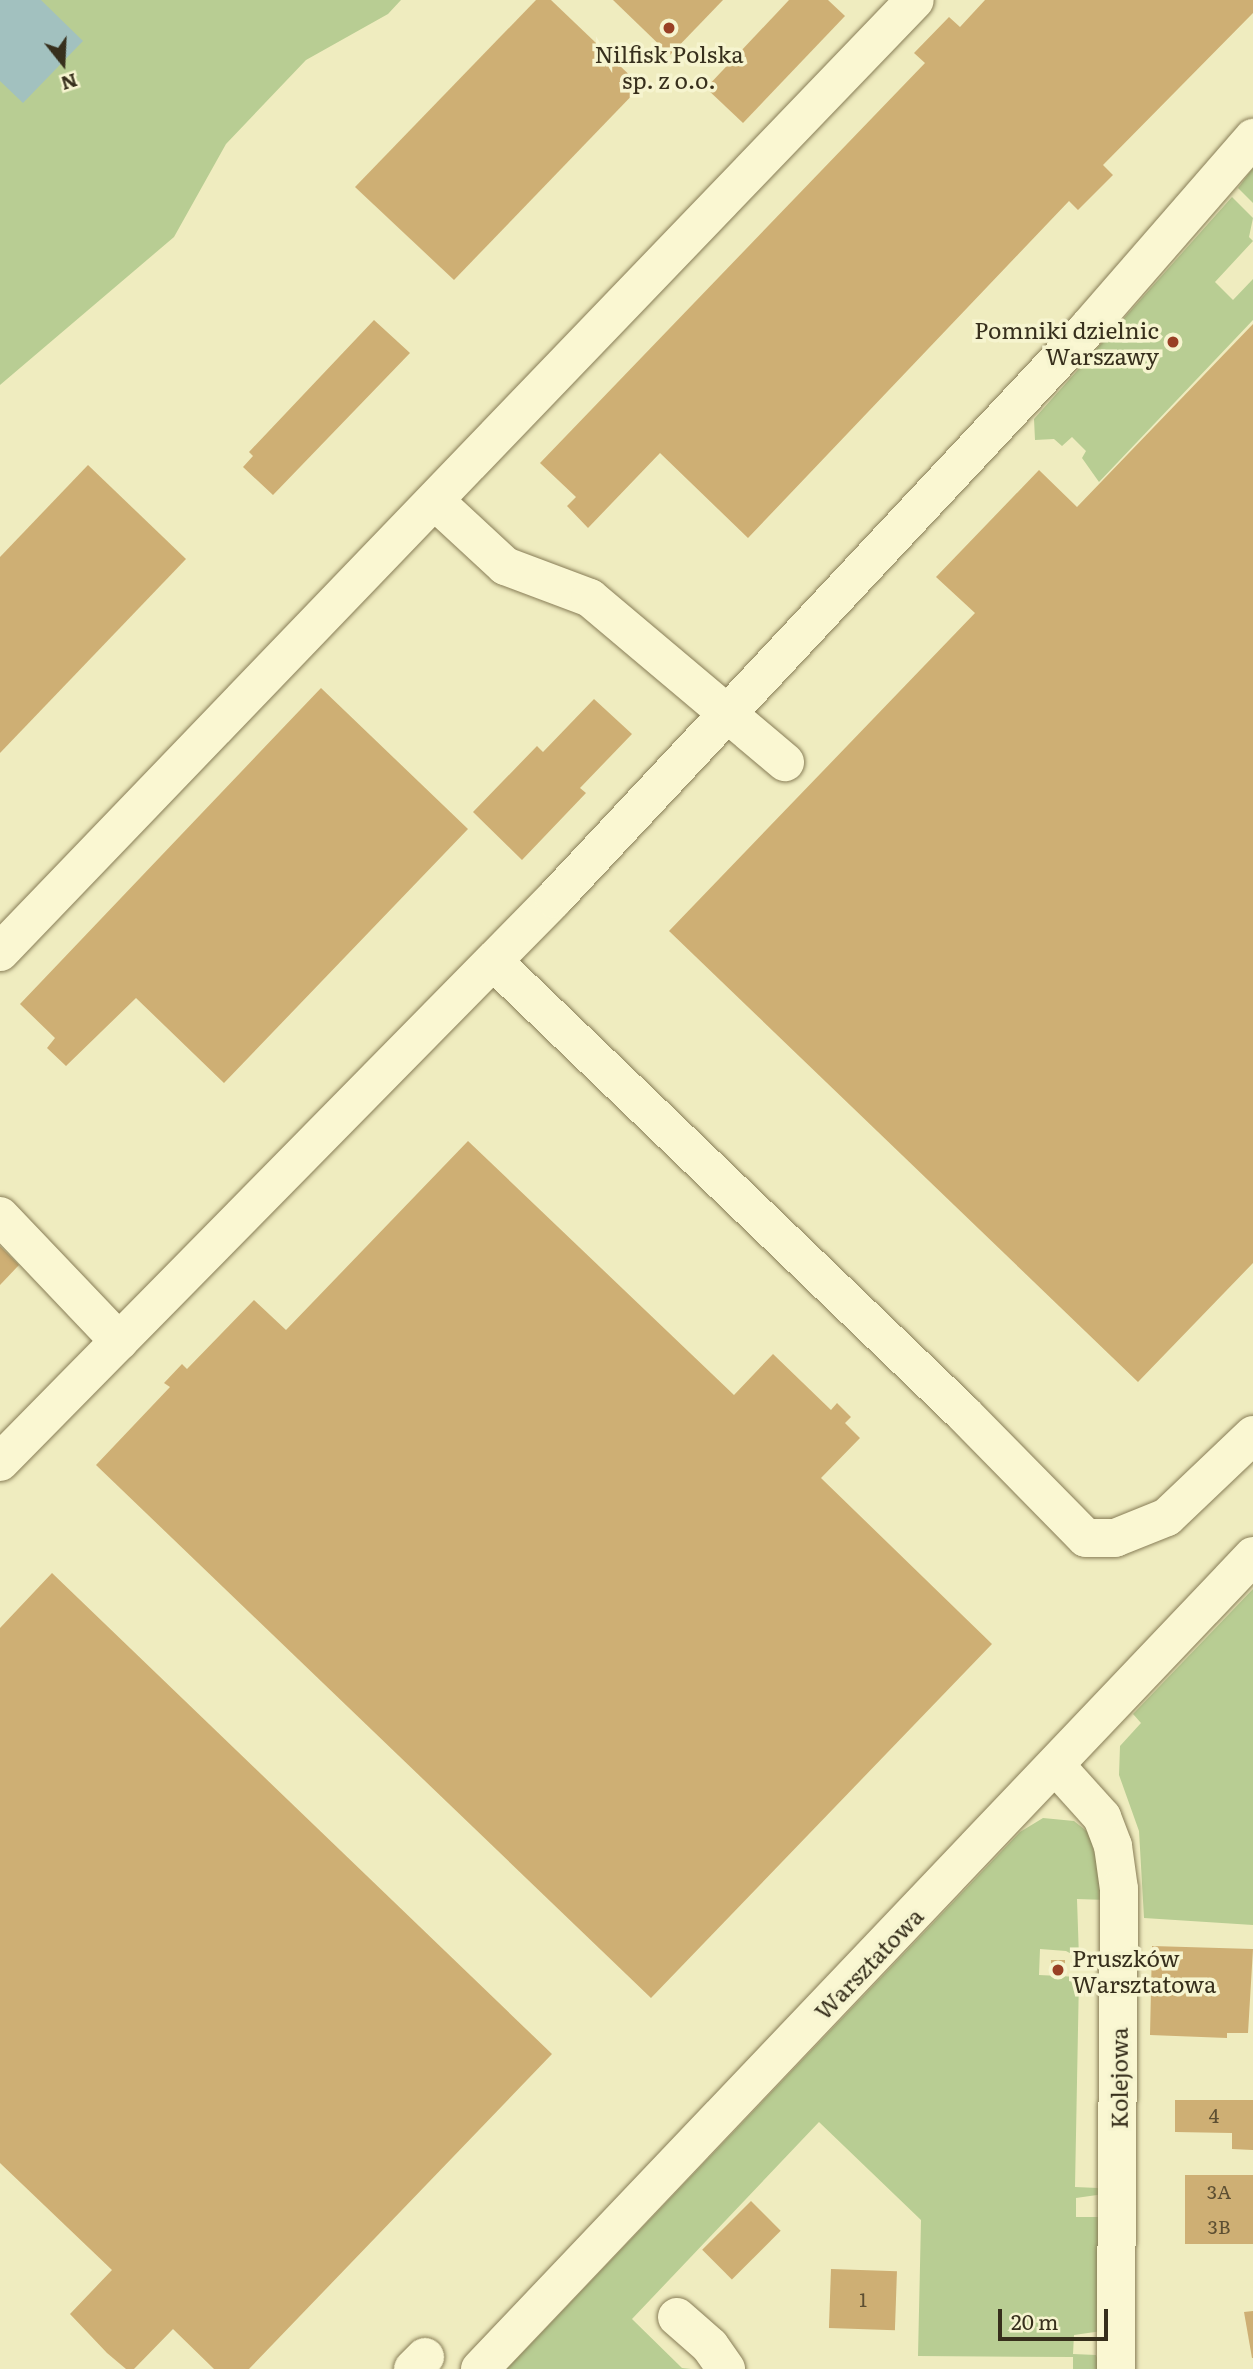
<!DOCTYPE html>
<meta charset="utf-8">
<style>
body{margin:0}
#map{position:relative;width:1253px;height:2369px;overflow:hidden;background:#efecbf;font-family:Literata,serif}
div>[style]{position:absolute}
.green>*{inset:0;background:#b8cd93}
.water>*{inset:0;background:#a2c1bf}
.building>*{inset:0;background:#ceaf74;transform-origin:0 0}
.roads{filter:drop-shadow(0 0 2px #887d57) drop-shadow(0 0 2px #887d57)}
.minor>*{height:38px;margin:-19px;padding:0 19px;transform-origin:19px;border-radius:19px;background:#faf7d2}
.dots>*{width:19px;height:19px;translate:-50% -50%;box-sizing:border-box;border:4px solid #f6f4cf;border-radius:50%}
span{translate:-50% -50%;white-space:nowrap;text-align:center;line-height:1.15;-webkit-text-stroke:7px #f6f4cf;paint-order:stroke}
.number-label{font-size:19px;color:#5d4f32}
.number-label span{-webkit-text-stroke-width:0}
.poi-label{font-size:23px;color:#372f1c}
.right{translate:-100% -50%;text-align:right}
.left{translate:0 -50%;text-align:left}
.street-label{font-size:23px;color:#372f1c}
.north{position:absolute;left:28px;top:28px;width:70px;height:70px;-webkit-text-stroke:5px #f6f4cf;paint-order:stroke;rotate:162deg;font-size:19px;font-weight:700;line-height:28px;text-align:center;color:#372f1c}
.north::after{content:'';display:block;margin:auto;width:24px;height:32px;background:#372f1c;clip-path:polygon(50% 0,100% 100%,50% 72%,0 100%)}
.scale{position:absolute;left:998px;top:2309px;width:110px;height:32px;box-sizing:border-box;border:4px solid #372f1c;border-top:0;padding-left:9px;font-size:21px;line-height:24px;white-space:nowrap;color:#372f1c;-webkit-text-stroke:5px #f6f4cf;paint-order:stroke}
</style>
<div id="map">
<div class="green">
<i style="clip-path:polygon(0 0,401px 0,388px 14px,306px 60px,226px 144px,174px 237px,0 385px)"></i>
<i style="clip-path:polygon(1253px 168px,1253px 203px,1238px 188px)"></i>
<i style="clip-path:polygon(1232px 197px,1253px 218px,1249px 237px,1253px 241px,1215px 282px,1233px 300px,1253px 279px,1253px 320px,1099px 482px,1082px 458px,1086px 451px,1072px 437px,1062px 446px,1054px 439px,1035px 440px,1034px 419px)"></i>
<i style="clip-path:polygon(1253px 1589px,1253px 1925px,1144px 1918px,1139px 1831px,1119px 1775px,1120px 1746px,1141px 1723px,1133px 1714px)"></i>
<i style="clip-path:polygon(1043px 1818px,1074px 1821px,1089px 1833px,1107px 1900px,1077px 1899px,1079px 1958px,1066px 1951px,1040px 1949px,1039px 1975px,1079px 1977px,1075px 2187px,1098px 2188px,1104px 2194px,1076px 2198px,1076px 2217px,1098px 2217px,1103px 2222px,1102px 2331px,1074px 2335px,1073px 2354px,1096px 2355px,1101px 2369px,1073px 2369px,1073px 2357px,918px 2356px,921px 2220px,819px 2122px,632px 2319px,682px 2368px,691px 2369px,507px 2369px,1020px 1832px)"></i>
</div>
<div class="water">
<i style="clip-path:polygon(0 0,41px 0,83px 41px,23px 103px,0 81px)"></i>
</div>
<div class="building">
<i style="clip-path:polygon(536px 0,551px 0,641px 86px,454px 280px,355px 187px)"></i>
<i style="clip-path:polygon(613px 0,723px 0,670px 55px)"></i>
<i style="clip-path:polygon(789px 0,828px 0,845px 16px,743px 123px,706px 88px)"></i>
<i style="clip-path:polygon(985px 0,1253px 0,1253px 13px,1103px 165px,1113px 175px,1078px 210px,1069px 201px,748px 538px,660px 453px,588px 528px,567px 506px,576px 497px,540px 463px,925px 63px,914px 53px,949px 17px,960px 27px)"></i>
<i style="clip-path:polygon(374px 320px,410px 353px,273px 495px,243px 467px,253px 456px,249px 452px)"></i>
<i style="clip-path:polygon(1253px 324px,1253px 1263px,1138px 1382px,669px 931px,975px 613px,936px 577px,1039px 470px,1077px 507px)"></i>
<i style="clip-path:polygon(88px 465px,186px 559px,0 753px,0 557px)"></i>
<i style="clip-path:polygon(321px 688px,468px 829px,224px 1083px,136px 998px,66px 1066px,47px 1048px,55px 1038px,20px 1004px)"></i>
<i style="clip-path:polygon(594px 699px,632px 734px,580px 788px,586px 793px,522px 860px,473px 812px,537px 746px,543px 752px)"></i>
<i style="clip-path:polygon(468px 1141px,734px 1395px,773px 1354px,831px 1410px,837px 1403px,851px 1417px,845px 1423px,860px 1438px,821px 1478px,992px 1644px,651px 1998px,96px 1465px,170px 1387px,164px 1383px,182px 1364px,187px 1369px,254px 1300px,286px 1330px)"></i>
<i style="clip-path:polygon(0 1246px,19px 1265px,0 1285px)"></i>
<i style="clip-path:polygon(52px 1573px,552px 2054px,249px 2369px,214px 2369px,173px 2329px,134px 2369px,126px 2369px,107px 2353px,70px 2314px,112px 2270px,0 2163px,0 1628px)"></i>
<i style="clip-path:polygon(1152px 1946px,1253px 1949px,1248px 2033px,1227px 2033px,1227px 2038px,1150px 2035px)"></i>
<i style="left:1051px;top:1960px;width:14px;height:15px"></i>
<i style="clip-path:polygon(1175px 2100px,1253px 2100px,1253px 2150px,1232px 2149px,1232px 2133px,1175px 2132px)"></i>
<i style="left:1185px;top:2175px;width:68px;height:69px"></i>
<i style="left:751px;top:2201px;width:42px;height:69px;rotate:45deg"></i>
<i style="left:831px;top:2269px;width:66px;height:59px;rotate:2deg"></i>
<i style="clip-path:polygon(1253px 2311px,1253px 2358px,1252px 2358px,1244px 2312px)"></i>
</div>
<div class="roads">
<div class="minor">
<i style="left:436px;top:502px;width:94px;rotate:42.8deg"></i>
<i style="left:505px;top:566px;width:91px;rotate:20.6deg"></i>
<i style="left:590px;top:598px;width:255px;rotate:40.1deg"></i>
<i style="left:0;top:952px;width:1320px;rotate:-46.14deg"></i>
<i style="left:493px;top:961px;width:653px;rotate:43.88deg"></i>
<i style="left:964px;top:1414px;width:174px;rotate:45.5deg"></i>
<i style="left:1086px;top:1538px;width:29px"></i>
<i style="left:1115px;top:1538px;width:56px;rotate:-22deg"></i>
<i style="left:1167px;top:1517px;width:119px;rotate:-43.6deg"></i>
<i style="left:0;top:1216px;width:173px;rotate:46.4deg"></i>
<i style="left:0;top:1462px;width:790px;rotate:-45.46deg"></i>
<i style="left:554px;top:899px;width:782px;rotate:-46.92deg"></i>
<i style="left:1088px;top:328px;width:252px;rotate:-49deg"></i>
<i style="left:1056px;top:1766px;width:69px;rotate:48deg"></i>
<i style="left:1102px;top:1817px;width:31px;rotate:69deg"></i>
<i style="left:1113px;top:1846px;width:43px;rotate:82.1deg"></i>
<i style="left:1119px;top:1889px;width:480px;rotate:90.4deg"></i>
<i style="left:677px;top:2317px;width:44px;rotate:41.3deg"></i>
<i style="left:710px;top:2346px;width:28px;rotate:55deg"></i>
<i style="left:413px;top:2369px;width:17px;rotate:-45deg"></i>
<i style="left:480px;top:2369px;width:1122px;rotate:-46.44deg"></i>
</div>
</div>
<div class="dots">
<i style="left:669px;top:28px;background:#994025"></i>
<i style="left:1173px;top:342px;background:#994025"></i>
<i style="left:1058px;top:1970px;background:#994025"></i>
</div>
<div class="number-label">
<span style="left:1214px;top:2116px">4</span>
<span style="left:1219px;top:2192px">3A</span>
<span style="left:1219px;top:2227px">3B</span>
<span style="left:863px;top:2300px">1</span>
</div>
<div class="poi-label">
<span style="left:669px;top:66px">Nilfisk Polska<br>sp. z o.o.</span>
<span class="right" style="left:1159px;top:342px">Pomniki dzielnic<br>Warszawy</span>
<span class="left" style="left:1072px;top:1970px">Pruszków<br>Warsztatowa</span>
</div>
<div class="street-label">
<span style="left:868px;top:1963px;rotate:-46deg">Warsztatowa</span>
<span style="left:1118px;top:2078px;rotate:-90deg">Kolejowa</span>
</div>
<div class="north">N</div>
<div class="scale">20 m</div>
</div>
